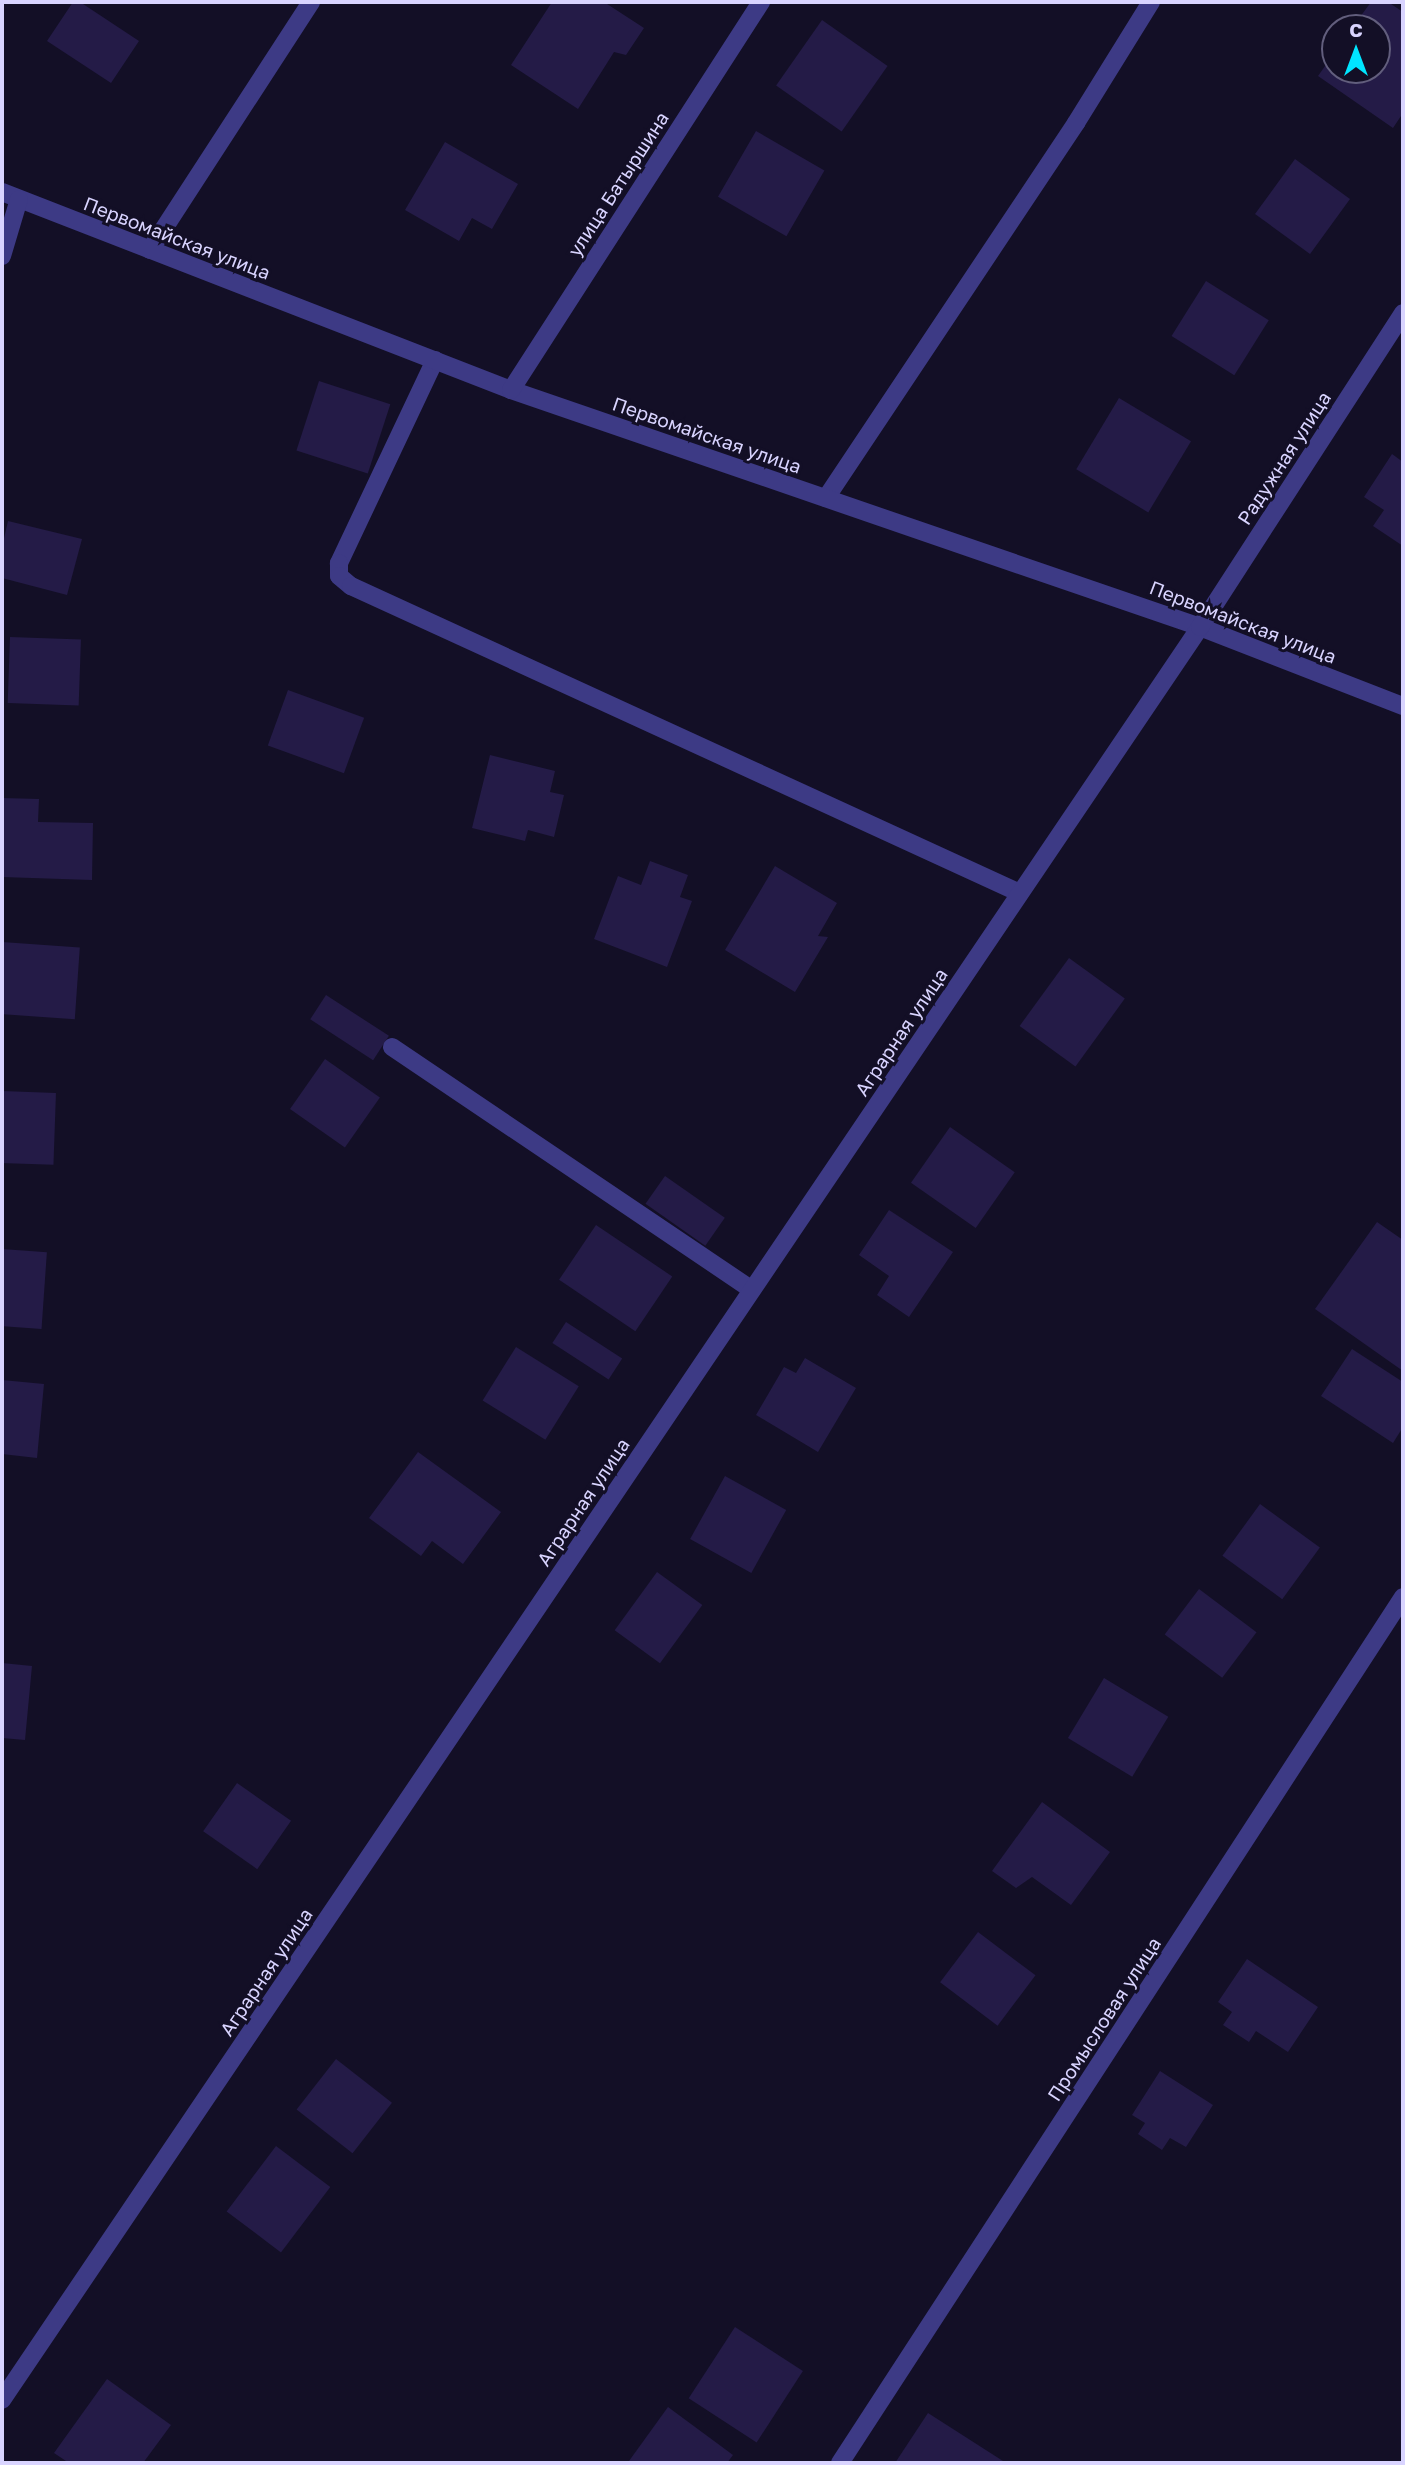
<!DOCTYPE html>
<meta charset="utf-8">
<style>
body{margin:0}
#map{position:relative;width:1405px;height:2465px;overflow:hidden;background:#130f26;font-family:"Golos Text",sans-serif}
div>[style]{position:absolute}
.building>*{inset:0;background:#241b47;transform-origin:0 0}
.service>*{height:18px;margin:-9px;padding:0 9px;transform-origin:9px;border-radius:9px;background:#3d3a85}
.minor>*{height:18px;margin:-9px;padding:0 9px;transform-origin:9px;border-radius:9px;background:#3d3a85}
span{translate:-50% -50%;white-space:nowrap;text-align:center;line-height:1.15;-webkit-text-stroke:6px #130f26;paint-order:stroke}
.street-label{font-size:19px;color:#d9d4ff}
.frame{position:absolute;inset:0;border:4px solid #d9d4ff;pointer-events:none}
.north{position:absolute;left:1321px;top:14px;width:70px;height:70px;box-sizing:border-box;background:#130f26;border:2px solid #625e7d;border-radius:50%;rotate:0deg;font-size:19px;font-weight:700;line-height:28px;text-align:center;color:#d9d4ff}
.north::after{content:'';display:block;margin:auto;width:24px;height:32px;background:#00e5ff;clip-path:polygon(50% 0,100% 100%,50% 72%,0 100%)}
</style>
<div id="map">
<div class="building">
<i style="clip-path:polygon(73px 2px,80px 2px,139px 41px,111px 83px,47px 41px)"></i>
<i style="clip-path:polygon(552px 2px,604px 2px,644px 28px,626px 55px,614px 52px,578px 109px,511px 65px)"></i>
<i style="clip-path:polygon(1371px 2px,1388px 2px,1403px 12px,1403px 113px,1393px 128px,1318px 76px,1335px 52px,1335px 70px,1377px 70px,1377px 28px,1352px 28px)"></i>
<i style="left:822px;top:20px;width:80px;height:80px;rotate:35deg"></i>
<i style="left:756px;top:131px;width:79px;height:76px;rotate:30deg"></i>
<i style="clip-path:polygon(445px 142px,518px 184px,492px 229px,472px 218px,459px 241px,405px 210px)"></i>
<i style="left:1295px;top:159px;width:68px;height:68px;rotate:36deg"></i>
<i style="left:1206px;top:281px;width:74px;height:65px;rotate:32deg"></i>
<i style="left:319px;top:381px;width:75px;height:73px;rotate:18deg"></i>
<i style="left:1119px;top:398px;width:84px;height:83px;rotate:31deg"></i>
<i style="clip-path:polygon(1392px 454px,1403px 462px,1403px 546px,1373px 526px,1384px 510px,1364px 497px)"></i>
<i style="clip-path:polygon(8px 521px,82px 539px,67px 595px,2px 578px,2px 547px)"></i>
<i style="left:10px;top:637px;width:71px;height:66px;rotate:2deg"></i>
<i style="left:288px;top:690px;width:81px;height:59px;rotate:20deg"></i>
<i style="clip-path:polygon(490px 755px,555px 771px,550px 792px,564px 795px,554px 837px,528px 830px,525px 841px,472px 828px)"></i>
<i style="clip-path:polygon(2px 798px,39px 799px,38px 822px,93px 823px,92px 880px,2px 877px)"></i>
<i style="clip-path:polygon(650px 861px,688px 875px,680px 897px,692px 901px,667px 967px,594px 939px,618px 876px,641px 885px)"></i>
<i style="clip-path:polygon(775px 866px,837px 903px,818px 936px,828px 937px,795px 992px,725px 950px)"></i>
<i style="left:2px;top:942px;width:78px;height:72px;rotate:4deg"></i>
<i style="left:1069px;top:958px;width:69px;height:84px;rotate:36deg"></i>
<i style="left:326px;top:995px;width:75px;height:29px;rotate:33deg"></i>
<i style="left:325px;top:1059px;width:67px;height:61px;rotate:35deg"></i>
<i style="left:2px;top:1091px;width:54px;height:72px;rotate:2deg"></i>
<i style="left:950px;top:1127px;width:79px;height:68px;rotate:35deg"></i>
<i style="left:665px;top:1176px;width:73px;height:34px;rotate:35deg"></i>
<i style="clip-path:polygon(889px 1210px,953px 1252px,909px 1317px,877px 1295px,889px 1276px,859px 1255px)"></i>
<i style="clip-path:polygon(1377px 1222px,1403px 1240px,1403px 1371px,1315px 1309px)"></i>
<i style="left:596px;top:1225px;width:92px;height:66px;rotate:34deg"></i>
<i style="left:2px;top:1249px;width:45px;height:77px;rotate:4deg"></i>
<i style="left:566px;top:1322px;width:67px;height:25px;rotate:33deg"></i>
<i style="left:516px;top:1347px;width:74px;height:63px;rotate:32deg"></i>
<i style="clip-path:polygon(1352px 1349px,1403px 1382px,1403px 1427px,1393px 1443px,1321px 1396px)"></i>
<i style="clip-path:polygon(805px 1358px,856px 1388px,818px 1452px,756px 1415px,784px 1367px,796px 1373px)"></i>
<i style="clip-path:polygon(2px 1380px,44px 1384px,37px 1458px,2px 1454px)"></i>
<i style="clip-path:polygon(418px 1452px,501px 1512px,463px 1564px,432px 1541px,421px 1556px,369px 1518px)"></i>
<i style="left:725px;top:1476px;width:70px;height:72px;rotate:29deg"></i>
<i style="left:1260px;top:1504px;width:74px;height:64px;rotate:36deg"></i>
<i style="left:657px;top:1572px;width:56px;height:72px;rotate:36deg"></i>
<i style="left:1199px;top:1589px;width:72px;height:57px;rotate:37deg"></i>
<i style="clip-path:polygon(2px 1663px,32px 1666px,25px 1740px,2px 1738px)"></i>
<i style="left:1104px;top:1678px;width:75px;height:70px;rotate:31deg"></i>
<i style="left:237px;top:1783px;width:66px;height:59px;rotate:35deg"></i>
<i style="clip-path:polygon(1042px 1802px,1110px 1852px,1071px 1905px,1032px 1877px,1016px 1888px,992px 1871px)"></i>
<i style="left:978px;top:1932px;width:72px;height:63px;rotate:37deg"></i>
<i style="clip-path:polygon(1247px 1959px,1318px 2007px,1288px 2052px,1256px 2031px,1249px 2042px,1223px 2025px,1232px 2012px,1218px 2002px)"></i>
<i style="left:336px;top:2059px;width:71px;height:64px;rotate:38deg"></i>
<i style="clip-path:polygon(1160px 2071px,1213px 2105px,1186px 2147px,1170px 2138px,1162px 2150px,1138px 2134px,1145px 2123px,1132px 2115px)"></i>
<i style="left:276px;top:2146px;width:68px;height:82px;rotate:37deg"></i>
<i style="left:735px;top:2327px;width:81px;height:85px;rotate:33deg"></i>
<i style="clip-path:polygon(107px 2379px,171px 2425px,143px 2463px,69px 2463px,54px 2453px)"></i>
<i style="clip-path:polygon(668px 2407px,733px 2455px,727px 2463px,633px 2463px,629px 2461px)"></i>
<i style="clip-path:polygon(928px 2413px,1003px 2461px,1002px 2463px,895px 2463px)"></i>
</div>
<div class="service">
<i style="left:150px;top:250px;width:296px;rotate:-57deg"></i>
<i style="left:435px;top:360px;width:225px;rotate:115.3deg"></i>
<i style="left:339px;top:563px;width:13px;rotate:90deg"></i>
<i style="left:339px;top:576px;width:16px;rotate:40deg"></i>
<i style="left:351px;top:586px;width:736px;rotate:24.65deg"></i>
<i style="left:826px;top:498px;width:451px;rotate:-56.3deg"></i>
<i style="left:1076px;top:123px;width:142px;rotate:-58.2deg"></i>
<i style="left:392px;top:1047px;width:434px;rotate:34deg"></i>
</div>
<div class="minor">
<i style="left:2px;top:192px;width:546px;rotate:21.26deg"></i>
<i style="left:511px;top:390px;width:729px;rotate:18.98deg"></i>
<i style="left:1200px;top:627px;width:218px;rotate:21.3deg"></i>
<i style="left:2px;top:256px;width:59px;rotate:-73.4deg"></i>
<i style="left:511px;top:390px;width:462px;rotate:-57.2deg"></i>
<i style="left:2px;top:2400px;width:2140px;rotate:-55.95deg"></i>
<i style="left:1200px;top:627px;width:374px;rotate:-57.1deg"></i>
<i style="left:840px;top:2463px;width:1033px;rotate:-56.97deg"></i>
</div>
<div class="street-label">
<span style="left:618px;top:184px;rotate:-57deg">улица Батыршина</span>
<span style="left:177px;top:238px;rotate:21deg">Первомайская улица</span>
<span style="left:707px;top:435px;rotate:19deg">Первомайская улица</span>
<span style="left:1284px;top:458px;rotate:-57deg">Радужная улица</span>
<span style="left:1243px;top:622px;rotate:21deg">Первомайская улица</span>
<span style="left:901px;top:1032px;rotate:-56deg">Аграрная улица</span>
<span style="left:583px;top:1502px;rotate:-56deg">Аграрная улица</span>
<span style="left:266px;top:1972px;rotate:-56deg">Аграрная улица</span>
<span style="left:1104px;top:2019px;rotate:-57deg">Промысловая улица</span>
</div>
<div class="frame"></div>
<div class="north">С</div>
</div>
